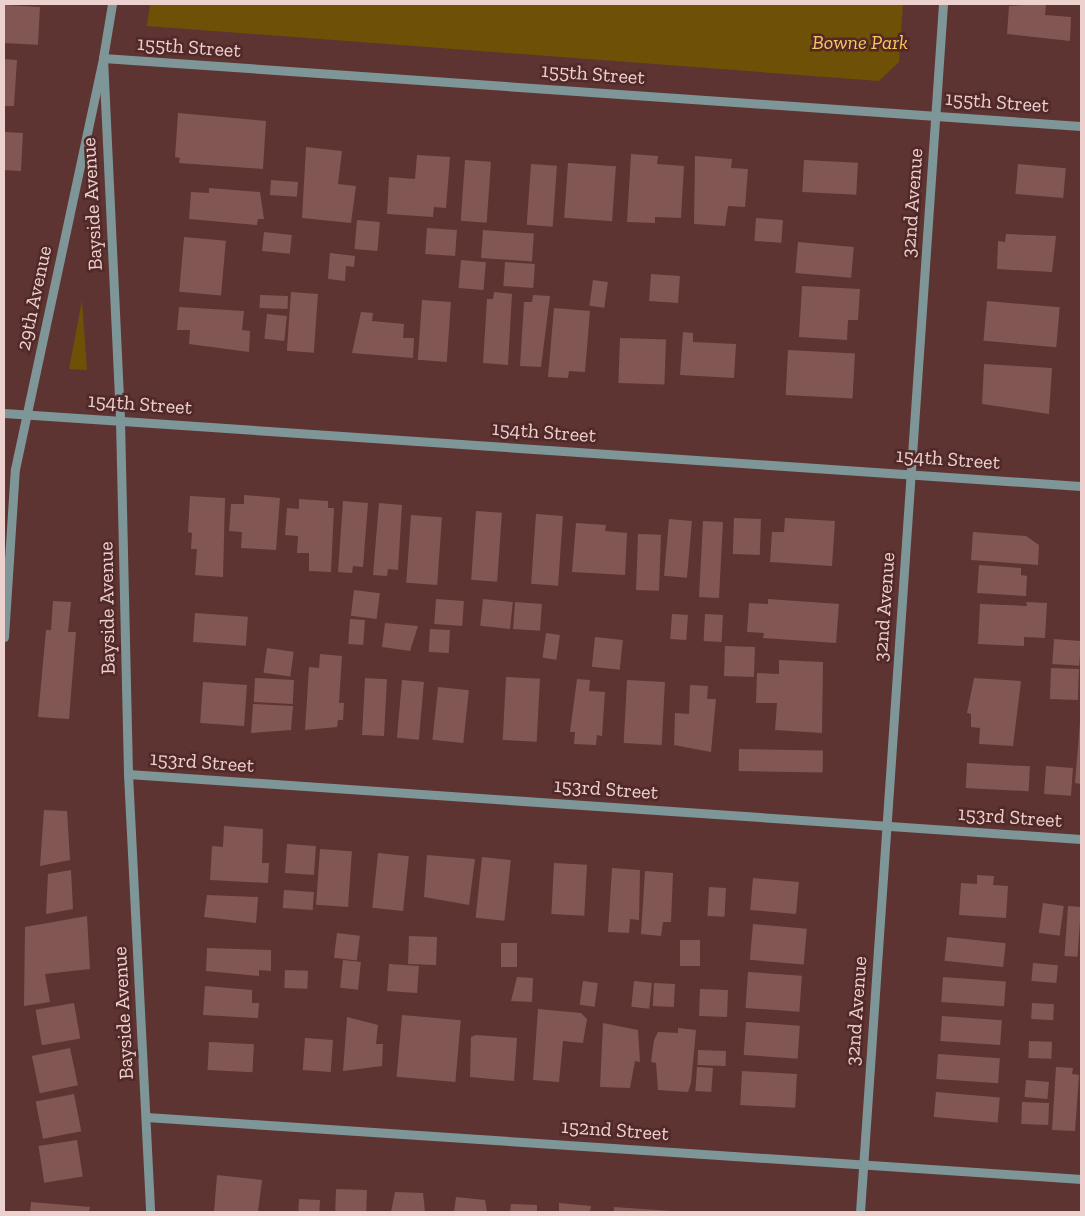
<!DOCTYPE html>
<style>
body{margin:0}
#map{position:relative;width:1085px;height:1216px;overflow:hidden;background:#5d3432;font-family:"Zilla Slab",serif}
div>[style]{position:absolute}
.green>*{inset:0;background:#6e5007}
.building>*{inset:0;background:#825653;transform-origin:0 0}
.minor>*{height:9px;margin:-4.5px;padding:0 4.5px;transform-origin:4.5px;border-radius:4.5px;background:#7e9698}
span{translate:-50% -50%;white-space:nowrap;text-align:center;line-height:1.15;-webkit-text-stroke:5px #512928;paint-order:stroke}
.park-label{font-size:20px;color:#fdc75b;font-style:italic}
.street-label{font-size:20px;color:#ecd1cf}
.frame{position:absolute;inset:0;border:5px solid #ecd1cf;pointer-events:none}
</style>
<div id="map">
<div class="green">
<i style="clip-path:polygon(150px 4px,903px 4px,899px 62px,879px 81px,147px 26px)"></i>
<i style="clip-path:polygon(82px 300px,87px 370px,69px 369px)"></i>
</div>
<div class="building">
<i style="clip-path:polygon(1046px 4px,1045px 15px,1071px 17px,1070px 41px,1007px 34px,1009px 6px)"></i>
<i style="left:4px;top:5px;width:36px;height:38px;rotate:3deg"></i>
<i style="clip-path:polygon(4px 59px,17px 60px,14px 106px,4px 106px)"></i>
<i style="clip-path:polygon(178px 113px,266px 121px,263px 169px,179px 163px,180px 158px,175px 157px)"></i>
<i style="left:4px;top:132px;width:19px;height:38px;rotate:3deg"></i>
<i style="clip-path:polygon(306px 147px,342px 151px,338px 184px,356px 186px,351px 223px,302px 218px)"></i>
<i style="clip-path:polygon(631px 154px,658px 156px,657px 164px,684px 166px,681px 218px,655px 217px,655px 223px,627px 222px)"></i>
<i style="clip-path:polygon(417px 155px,450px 157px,446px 208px,434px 207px,433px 217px,387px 214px,389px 177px,415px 179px)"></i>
<i style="clip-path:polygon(695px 156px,732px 159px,731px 168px,748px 169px,745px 207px,728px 206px,725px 226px,694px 224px)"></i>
<i style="left:465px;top:160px;width:26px;height:61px;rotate:4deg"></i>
<i style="left:804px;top:160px;width:54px;height:32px;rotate:3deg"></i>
<i style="left:568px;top:163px;width:48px;height:55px;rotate:4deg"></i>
<i style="left:531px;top:164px;width:26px;height:61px;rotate:4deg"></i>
<i style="left:1018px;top:164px;width:48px;height:30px;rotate:5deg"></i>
<i style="left:271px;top:180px;width:27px;height:15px;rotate:4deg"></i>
<i style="clip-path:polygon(209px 188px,260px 192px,264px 219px,258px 219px,257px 225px,189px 219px,191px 192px,209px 193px)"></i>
<i style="left:756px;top:218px;width:27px;height:23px;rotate:4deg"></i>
<i style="left:357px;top:220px;width:23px;height:29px;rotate:5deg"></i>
<i style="left:427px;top:228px;width:30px;height:26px;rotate:4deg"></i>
<i style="left:483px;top:230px;width:51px;height:28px;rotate:4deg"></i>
<i style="left:264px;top:232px;width:28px;height:19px;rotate:6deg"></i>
<i style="clip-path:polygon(1006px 234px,1056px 236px,1052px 272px,997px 269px,998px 241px,1005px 242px)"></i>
<i style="left:184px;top:237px;width:42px;height:55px;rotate:5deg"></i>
<i style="left:798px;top:242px;width:56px;height:31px;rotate:5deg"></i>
<i style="clip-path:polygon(330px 253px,355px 256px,354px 267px,346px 266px,345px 281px,328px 279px)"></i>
<i style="left:461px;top:260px;width:25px;height:28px;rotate:5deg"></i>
<i style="left:505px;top:262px;width:30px;height:24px;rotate:4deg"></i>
<i style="left:651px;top:274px;width:29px;height:27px;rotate:4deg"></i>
<i style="left:593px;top:280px;width:15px;height:26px;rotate:8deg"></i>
<i style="clip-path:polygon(802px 286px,860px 289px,858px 320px,848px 320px,847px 340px,799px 337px)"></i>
<i style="left:291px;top:292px;width:27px;height:59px;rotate:4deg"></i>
<i style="clip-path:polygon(494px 292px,512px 294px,508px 365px,483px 363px,487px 299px,493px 299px)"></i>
<i style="left:260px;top:295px;width:28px;height:13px;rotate:2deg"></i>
<i style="clip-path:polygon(533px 295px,550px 296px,541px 367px,520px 366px,524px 302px,532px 302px)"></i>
<i style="left:422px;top:300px;width:29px;height:60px;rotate:4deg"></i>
<i style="left:987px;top:301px;width:73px;height:40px;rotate:5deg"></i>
<i style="clip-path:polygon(179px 307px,244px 311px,242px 330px,250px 331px,249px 352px,189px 344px,190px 330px,177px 330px)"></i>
<i style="clip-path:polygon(554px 308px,590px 311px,585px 372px,569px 371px,568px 378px,548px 377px)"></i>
<i style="clip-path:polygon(361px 312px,373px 313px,372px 321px,404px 324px,403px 338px,414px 338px,413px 358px,352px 353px)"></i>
<i style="left:267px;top:314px;width:20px;height:25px;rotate:6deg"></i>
<i style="clip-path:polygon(683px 332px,693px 333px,693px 342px,736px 344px,734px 378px,680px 375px)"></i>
<i style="left:620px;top:338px;width:46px;height:45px;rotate:2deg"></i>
<i style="left:788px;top:350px;width:67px;height:45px;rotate:3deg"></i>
<i style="clip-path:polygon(984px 364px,1052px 368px,1049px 414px,982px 404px)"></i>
<i style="clip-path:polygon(244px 495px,280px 498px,276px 550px,241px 548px,242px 532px,229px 531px,231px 504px,244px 504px)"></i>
<i style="clip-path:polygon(190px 496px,225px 498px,223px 577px,195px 575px,197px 549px,191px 549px,192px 533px,188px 532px)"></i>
<i style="clip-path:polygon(299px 499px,328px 501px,328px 508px,334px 508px,331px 572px,309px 571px,309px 553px,297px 553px,298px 536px,285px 535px,287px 508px,299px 509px)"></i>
<i style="clip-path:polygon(343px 501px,368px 503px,363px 567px,353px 566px,352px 573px,338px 572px)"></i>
<i style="clip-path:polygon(379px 503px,402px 505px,398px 570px,388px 569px,387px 576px,373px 575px)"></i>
<i style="left:476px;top:511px;width:26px;height:69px;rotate:4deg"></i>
<i style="left:536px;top:514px;width:27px;height:70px;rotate:4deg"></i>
<i style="left:411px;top:515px;width:31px;height:68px;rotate:4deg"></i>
<i style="left:734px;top:518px;width:27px;height:36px;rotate:2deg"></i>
<i style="clip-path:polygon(785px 518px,835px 521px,832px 566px,770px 562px,772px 532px,784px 532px)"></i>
<i style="left:669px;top:519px;width:23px;height:57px;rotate:5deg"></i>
<i style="left:703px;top:521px;width:20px;height:76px;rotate:3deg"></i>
<i style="clip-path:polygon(576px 523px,606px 525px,605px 531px,627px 533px,625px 575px,572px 572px)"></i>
<i style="clip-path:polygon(973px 532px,1026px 536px,1039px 545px,1038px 565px,971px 560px)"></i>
<i style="left:638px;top:534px;width:23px;height:56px;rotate:2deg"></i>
<i style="clip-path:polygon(979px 565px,1021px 568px,1021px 575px,1027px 576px,1026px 596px,977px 593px)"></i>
<i style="left:354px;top:590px;width:26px;height:26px;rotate:7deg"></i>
<i style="left:436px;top:599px;width:28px;height:25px;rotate:4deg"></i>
<i style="left:483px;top:599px;width:30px;height:27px;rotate:6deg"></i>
<i style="clip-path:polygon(768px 599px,839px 604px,836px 643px,763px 638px,764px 633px,747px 632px,749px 603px,768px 604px)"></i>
<i style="clip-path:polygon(53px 601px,71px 602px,68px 632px,76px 632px,69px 719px,38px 717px,46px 630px,51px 630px)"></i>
<i style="left:515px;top:602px;width:27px;height:27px;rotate:4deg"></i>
<i style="clip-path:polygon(1026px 602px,1047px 603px,1045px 638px,1024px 637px,1024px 646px,978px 644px,980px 604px,1027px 606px)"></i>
<i style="left:195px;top:613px;width:53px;height:29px;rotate:4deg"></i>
<i style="left:672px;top:614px;width:16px;height:25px;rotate:4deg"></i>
<i style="left:705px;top:614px;width:18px;height:27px;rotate:3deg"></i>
<i style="left:350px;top:619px;width:15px;height:25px;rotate:4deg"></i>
<i style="clip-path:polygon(385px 623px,418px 626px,410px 651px,382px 647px)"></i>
<i style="left:430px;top:629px;width:20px;height:23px;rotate:3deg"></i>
<i style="left:546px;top:633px;width:14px;height:25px;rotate:8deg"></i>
<i style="left:595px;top:637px;width:28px;height:30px;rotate:6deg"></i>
<i style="left:1054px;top:639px;width:27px;height:25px;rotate:4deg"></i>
<i style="left:725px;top:646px;width:30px;height:30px;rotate:2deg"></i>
<i style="left:267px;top:648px;width:27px;height:25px;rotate:8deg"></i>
<i style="clip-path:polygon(320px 654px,342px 656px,339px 703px,344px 703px,343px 720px,338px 720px,337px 727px,305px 730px,309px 667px,319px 668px)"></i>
<i style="clip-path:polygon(779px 660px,823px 662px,822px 733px,775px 730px,777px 703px,756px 703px,757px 673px,779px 674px)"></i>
<i style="left:1051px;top:668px;width:28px;height:31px;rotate:2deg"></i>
<i style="left:506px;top:677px;width:34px;height:63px;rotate:3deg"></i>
<i style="left:255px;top:678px;width:39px;height:24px;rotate:3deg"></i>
<i style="left:365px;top:678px;width:22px;height:57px;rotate:3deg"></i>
<i style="clip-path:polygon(974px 678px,1021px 681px,1013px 746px,979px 744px,980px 728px,971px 727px,971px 714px,967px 713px)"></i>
<i style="clip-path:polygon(577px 679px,590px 680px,589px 691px,605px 692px,602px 736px,597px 735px,596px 745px,574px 744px,575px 732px,570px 732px)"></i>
<i style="left:402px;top:680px;width:22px;height:58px;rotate:5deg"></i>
<i style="left:627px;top:680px;width:38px;height:63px;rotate:3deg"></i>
<i style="left:203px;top:682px;width:44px;height:41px;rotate:4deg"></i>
<i style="clip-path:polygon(690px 685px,708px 686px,707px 699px,716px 699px,711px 752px,674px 745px,675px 713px,689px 714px)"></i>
<i style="left:438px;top:687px;width:31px;height:53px;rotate:6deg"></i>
<i style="clip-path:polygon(253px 704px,293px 706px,291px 730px,251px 733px)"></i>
<i style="clip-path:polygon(1080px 722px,1081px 722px,1081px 784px,1075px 783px)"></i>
<i style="left:739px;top:749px;width:84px;height:22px;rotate:1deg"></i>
<i style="left:967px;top:763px;width:63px;height:25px;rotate:3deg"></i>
<i style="left:1046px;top:766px;width:27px;height:28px;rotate:4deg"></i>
<i style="clip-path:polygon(44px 810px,67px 811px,70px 860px,40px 866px)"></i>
<i style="clip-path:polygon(224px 826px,263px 829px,262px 863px,269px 863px,268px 883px,210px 880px,212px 846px,223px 847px)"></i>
<i style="left:287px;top:844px;width:29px;height:29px;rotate:4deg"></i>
<i style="left:320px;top:849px;width:32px;height:56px;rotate:4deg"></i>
<i style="left:378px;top:853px;width:31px;height:55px;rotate:6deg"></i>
<i style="clip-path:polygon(427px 855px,475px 859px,469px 905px,424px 897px)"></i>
<i style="left:482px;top:857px;width:29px;height:61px;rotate:6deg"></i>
<i style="left:554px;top:863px;width:33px;height:51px;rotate:3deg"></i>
<i style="clip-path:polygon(612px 868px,640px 870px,639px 920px,630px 919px,629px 933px,608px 932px)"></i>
<i style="clip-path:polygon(71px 870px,73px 909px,46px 914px,48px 874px)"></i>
<i style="clip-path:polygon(645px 871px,673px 873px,671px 922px,663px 922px,661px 936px,641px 934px)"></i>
<i style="clip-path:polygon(977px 875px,994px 876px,993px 885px,1008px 886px,1006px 918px,959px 915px,961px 883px,977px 884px)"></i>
<i style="left:753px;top:878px;width:46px;height:32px;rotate:5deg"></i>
<i style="left:709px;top:887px;width:17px;height:29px;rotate:3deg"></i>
<i style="left:284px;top:890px;width:30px;height:18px;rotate:4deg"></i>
<i style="clip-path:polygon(207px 895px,258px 897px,256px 923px,204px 917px)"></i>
<i style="left:1043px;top:903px;width:21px;height:30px;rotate:8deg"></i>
<i style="left:1068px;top:906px;width:13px;height:50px;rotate:4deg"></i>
<i style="clip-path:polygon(87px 916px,90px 969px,45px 974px,50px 1002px,24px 1006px,25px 927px)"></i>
<i style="left:753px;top:924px;width:54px;height:36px;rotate:5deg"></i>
<i style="left:337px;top:933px;width:23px;height:25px;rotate:7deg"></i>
<i style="left:409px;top:936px;width:28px;height:28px;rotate:2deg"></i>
<i style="left:947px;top:937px;width:59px;height:24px;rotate:6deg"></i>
<i style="left:680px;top:940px;width:20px;height:26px"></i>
<i style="left:501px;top:943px;width:16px;height:24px"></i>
<i style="clip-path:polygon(207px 948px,271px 950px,271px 971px,259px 970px,259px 976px,206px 971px)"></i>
<i style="left:343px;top:960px;width:18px;height:28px;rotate:6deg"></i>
<i style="left:1033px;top:963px;width:25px;height:18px;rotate:5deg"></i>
<i style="left:389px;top:964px;width:30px;height:27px;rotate:4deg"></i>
<i style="left:285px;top:970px;width:23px;height:18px;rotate:2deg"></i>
<i style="left:748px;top:972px;width:54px;height:36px;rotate:4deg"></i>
<i style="clip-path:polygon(517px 977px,533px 978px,532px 1002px,511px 1001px)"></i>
<i style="left:943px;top:977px;width:63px;height:25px;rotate:4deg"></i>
<i style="left:583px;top:981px;width:15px;height:24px;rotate:8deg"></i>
<i style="left:634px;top:981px;width:18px;height:26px;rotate:6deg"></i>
<i style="left:654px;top:983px;width:21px;height:23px;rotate:3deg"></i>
<i style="clip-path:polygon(205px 986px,252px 990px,252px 1003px,259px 1003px,258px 1018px,203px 1015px)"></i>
<i style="left:700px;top:989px;width:28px;height:27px;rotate:2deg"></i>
<i style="left:74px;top:1003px;width:36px;height:39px;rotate:80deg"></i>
<i style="left:1032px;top:1003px;width:22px;height:16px;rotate:3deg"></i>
<i style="clip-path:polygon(538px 1009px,581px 1013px,587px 1019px,583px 1043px,563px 1041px,559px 1082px,533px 1080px)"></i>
<i style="left:402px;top:1015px;width:59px;height:62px;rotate:5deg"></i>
<i style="left:942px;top:1016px;width:60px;height:25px;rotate:4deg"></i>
<i style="clip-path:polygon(347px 1017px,378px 1025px,376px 1044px,383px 1044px,382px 1066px,343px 1071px)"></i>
<i style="left:746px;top:1022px;width:54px;height:33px;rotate:4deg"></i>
<i style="clip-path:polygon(603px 1023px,638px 1030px,640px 1062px,635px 1061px,630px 1088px,600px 1087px)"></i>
<i style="clip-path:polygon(678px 1028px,696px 1030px,691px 1083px,688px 1092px,658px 1090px,656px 1063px,651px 1062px,654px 1040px,658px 1032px,678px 1033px)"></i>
<i style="clip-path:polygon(476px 1035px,517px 1038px,514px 1081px,470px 1077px,471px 1037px)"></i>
<i style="left:305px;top:1038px;width:28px;height:32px;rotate:4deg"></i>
<i style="left:1029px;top:1041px;width:23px;height:17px;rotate:2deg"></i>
<i style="left:209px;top:1042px;width:45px;height:28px;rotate:3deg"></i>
<i style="left:70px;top:1048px;width:38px;height:39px;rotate:78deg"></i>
<i style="left:698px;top:1050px;width:28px;height:15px;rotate:2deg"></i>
<i style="left:938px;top:1054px;width:62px;height:25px;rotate:4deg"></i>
<i style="left:697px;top:1067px;width:16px;height:24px;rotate:4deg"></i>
<i style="clip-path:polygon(1056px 1067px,1073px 1068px,1072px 1074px,1079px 1075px,1075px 1131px,1052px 1130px)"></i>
<i style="left:742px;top:1071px;width:55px;height:34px;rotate:3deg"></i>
<i style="left:1026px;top:1080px;width:23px;height:17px;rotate:5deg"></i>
<i style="left:936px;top:1092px;width:64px;height:25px;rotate:5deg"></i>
<i style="left:74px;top:1094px;width:38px;height:39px;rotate:79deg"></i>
<i style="left:1022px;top:1102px;width:27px;height:22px;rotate:2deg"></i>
<i style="left:77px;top:1140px;width:37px;height:39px;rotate:81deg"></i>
<i style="clip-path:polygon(217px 1175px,262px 1180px,258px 1212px,214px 1212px)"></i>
<i style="left:336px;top:1189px;width:31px;height:23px;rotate:2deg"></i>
<i style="clip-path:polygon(395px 1192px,423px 1193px,425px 1212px,391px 1212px)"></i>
<i style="clip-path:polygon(456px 1197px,485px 1200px,487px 1212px,454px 1212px)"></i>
<i style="left:299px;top:1199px;width:21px;height:13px;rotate:3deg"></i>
<i style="clip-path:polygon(31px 1202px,90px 1207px,89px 1212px,30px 1212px)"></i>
<i style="clip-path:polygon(559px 1203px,591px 1206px,590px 1212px,559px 1212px)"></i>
<i style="clip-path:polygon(511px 1204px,537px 1205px,537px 1212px,510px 1212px)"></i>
<i style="clip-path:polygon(614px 1207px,672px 1211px,672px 1212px,614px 1212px)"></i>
</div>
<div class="minor">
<i style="left:112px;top:4px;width:55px;rotate:99.5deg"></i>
<i style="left:103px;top:58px;width:362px;rotate:87.3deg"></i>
<i style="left:120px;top:420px;width:354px;rotate:88.7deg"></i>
<i style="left:128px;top:774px;width:439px;rotate:87.1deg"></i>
<i style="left:4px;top:413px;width:1079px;rotate:3.88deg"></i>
<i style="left:4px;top:637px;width:168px;rotate:-86.3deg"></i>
<i style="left:15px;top:469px;width:420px;rotate:-77.9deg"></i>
<i style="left:103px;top:58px;width:980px;rotate:3.98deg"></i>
<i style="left:128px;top:774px;width:955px;rotate:3.9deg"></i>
<i style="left:146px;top:1117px;width:937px;rotate:3.79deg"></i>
<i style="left:860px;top:1212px;width:1211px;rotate:-86.07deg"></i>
</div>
<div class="park-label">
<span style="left:860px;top:42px">Bowne Park</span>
</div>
<div class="street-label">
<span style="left:189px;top:47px;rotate:4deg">155th Street</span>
<span style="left:593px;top:74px;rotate:4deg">155th Street</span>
<span style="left:997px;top:102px;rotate:4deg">155th Street</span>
<span style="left:912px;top:203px;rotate:-86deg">32nd Avenue</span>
<span style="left:92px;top:204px;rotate:-93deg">Bayside Avenue</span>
<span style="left:34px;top:298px;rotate:-78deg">29th Avenue</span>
<span style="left:140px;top:404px;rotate:4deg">154th Street</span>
<span style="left:544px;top:432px;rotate:4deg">154th Street</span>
<span style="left:948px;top:459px;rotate:4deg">154th Street</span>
<span style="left:884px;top:607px;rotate:-86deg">32nd Avenue</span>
<span style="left:107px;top:608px;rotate:-91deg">Bayside Avenue</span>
<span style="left:202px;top:762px;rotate:4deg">153rd Street</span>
<span style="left:606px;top:789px;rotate:4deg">153rd Street</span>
<span style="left:1010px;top:817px;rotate:4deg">153rd Street</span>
<span style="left:856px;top:1011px;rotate:-86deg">32nd Avenue</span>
<span style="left:123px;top:1013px;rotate:-93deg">Bayside Avenue</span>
<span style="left:615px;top:1130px;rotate:4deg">152nd Street</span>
</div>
<div class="frame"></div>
</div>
